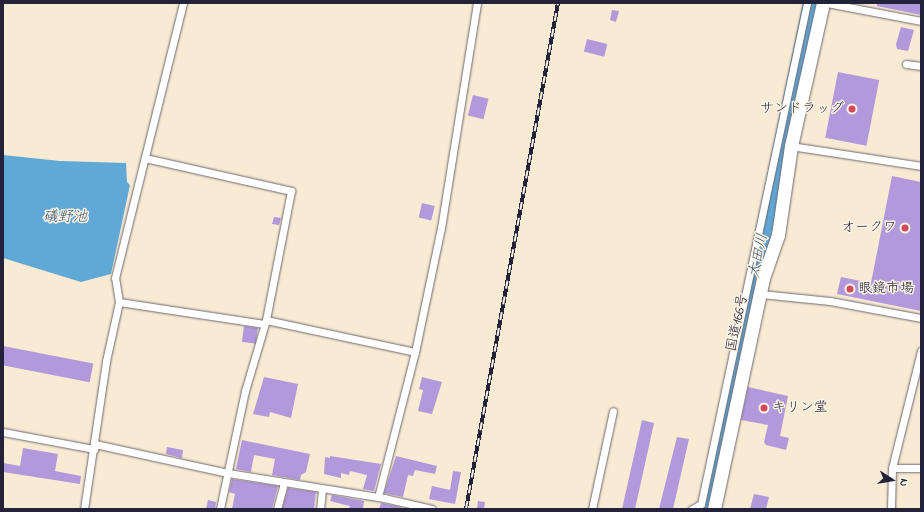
<!DOCTYPE html>
<meta charset="utf-8">
<style>
body{margin:0}
#map{position:relative;width:924px;height:512px;overflow:hidden;background:#f8ead3;font-family:"Indie Flower","Klee One",sans-serif}
div>[style]{position:absolute}
.water>*{inset:0;background:#60a9d7}
.river>*{height:16px;margin:-8px;padding:0 8px;transform-origin:8px;border-radius:8px;background:#60a9d7}
.building>*{inset:0;background:#b299db;transform-origin:0 0}
.roads{filter:drop-shadow(0 0 1px #6d6870) drop-shadow(0 0 1px #6d6870)}
.street>*{height:7px;margin:-3.5px;padding:0 3.5px;transform-origin:3.5px;border-radius:3.5px;background:#fff}
.highway>*{height:13px;margin:-6.5px;padding:0 6.5px;transform-origin:6.5px;border-radius:6.5px;background:#fff}
.rail>*{height:4px;margin-top:-2px;transform-origin:0;background:repeating-linear-gradient(90deg,#fcf5e5 0 8px,#22223b 0 16px);box-sizing:border-box;border-block:1px solid #22223b}
.dots>*{width:11px;height:11px;translate:-50% -50%;box-sizing:border-box;border:2px solid #fcf5e5;border-radius:50%}
span{translate:-50% -50%;white-space:nowrap;text-align:center;line-height:1.15;-webkit-text-stroke:3px #fcf5e5;paint-order:stroke}
.poi-label{font-size:14px;color:#22223b}
.right{translate:-100% -50%;text-align:right}
.left{translate:0 -50%;text-align:left}
.street-label{font-size:14px;color:#22223b}
.water-label{font-size:15px;color:#3b5879;font-style:italic}
.frame{position:absolute;inset:0;border:4px solid #22223b;pointer-events:none}
.north{position:absolute;left:872px;top:460px;width:40px;height:40px;-webkit-text-stroke:3px #fcf5e5;paint-order:stroke;rotate:102deg;font-size:11px;font-weight:700;line-height:16px;text-align:center;color:#22223b}
.north::after{content:'';display:block;margin:auto;width:14px;height:18px;background:#22223b;clip-path:polygon(50% 0,100% 100%,50% 72%,0 100%)}
</style>
<div id="map">
<div class="water">
<i style="clip-path:polygon(3px 155px,60px 161px,126px 163px,127px 182px,130px 185px,111px 274px,81px 282px,3px 258px)"></i>
</div>
<div class="river">
<i style="left:706px;top:509px;width:517px;rotate:-78.28deg"></i>
</div>
<div class="building">
<i style="clip-path:polygon(877px 3px,921px 3px,921px 15px,877px 6px)"></i>
<i style="clip-path:polygon(612px 10px,619px 11px,616px 22px,610px 20px)"></i>
<i style="clip-path:polygon(901px 27px,914px 30px,908px 51px,897px 49px,896px 44px)"></i>
<i style="left:587px;top:39px;width:21px;height:13px;rotate:14deg"></i>
<i style="left:838px;top:72px;width:42px;height:67px;rotate:11deg"></i>
<i style="left:473px;top:95px;width:16px;height:21px;rotate:14deg"></i>
<i style="clip-path:polygon(892px 176px,921px 182px,921px 311px,837px 294px,841px 277px,871px 283px)"></i>
<i style="left:422px;top:203px;width:13px;height:15px;rotate:13deg"></i>
<i style="clip-path:polygon(274px 217px,281px 218px,279px 225px,272px 224px)"></i>
<i style="left:244px;top:326px;width:14px;height:16px;rotate:8deg"></i>
<i style="left:3px;top:346px;width:92px;height:19px;rotate:11deg"></i>
<i style="clip-path:polygon(264px 377px,298px 384px,291px 418px,270px 412px,269px 417px,253px 414px)"></i>
<i style="clip-path:polygon(422px 377px,442px 382px,432px 414px,418px 411px,423px 390px,419px 389px)"></i>
<i style="clip-path:polygon(748px 387px,788px 396px,780px 436px,789px 438px,786px 450px,766px 445px,764px 442px,768px 425px,741px 420px)"></i>
<i style="clip-path:polygon(642px 420px,654px 423px,643px 473px,635px 509px,622px 509px)"></i>
<i style="clip-path:polygon(677px 437px,689px 439px,673px 509px,659px 509px)"></i>
<i style="clip-path:polygon(242px 440px,310px 454px,306px 472px,301px 475px,300px 480px,272px 475px,275px 459px,254px 455px,251px 472px,236px 469px)"></i>
<i style="clip-path:polygon(167px 447px,183px 450px,182px 458px,166px 454px)"></i>
<i style="clip-path:polygon(23px 448px,58px 454px,55px 471px,81px 476px,80px 484px,3px 472px,3px 463px,20px 466px)"></i>
<i style="clip-path:polygon(330px 456px,381px 464px,374px 491px,363px 489px,367px 475px,350px 471px,349px 475px,341px 473px,341px 478px,324px 474px,325px 457px,330px 458px)"></i>
<i style="clip-path:polygon(396px 456px,437px 466px,435px 474px,415px 470px,413px 476px,408px 475px,403px 497px,384px 493px)"></i>
<i style="clip-path:polygon(453px 471px,461px 472px,455px 504px,429px 499px,432px 486px,450px 490px)"></i>
<i style="clip-path:polygon(232px 479px,278px 486px,272px 509px,232px 509px,235px 494px,229px 492px)"></i>
<i style="clip-path:polygon(288px 488px,316px 492px,314px 509px,282px 509px)"></i>
<i style="clip-path:polygon(754px 494px,769px 497px,766px 509px,750px 509px)"></i>
<i style="clip-path:polygon(332px 495px,364px 501px,363px 509px,349px 509px,350px 506px,330px 501px)"></i>
<i style="clip-path:polygon(208px 500px,216px 502px,215px 509px,206px 509px)"></i>
<i style="clip-path:polygon(478px 501px,485px 502px,484px 509px,477px 509px)"></i>
<i style="clip-path:polygon(381px 503px,401px 507px,400px 509px,379px 509px)"></i>
</div>
<div class="roads">
<div class="street">
<i style="left:827px;top:3px;width:96px;rotate:10.8deg"></i>
<i style="left:906px;top:64px;width:15px;rotate:8deg"></i>
<i style="left:791px;top:146px;width:132px;rotate:8.7deg"></i>
<i style="left:145px;top:158px;width:150px;rotate:12.7deg"></i>
<i style="left:291px;top:191px;width:131px;rotate:101deg"></i>
<i style="left:266px;top:320px;width:74px;rotate:106.5deg"></i>
<i style="left:245px;top:391px;width:121px;rotate:102deg"></i>
<i style="left:761px;top:294px;width:69px;rotate:5.8deg"></i>
<i style="left:830px;top:301px;width:93px;rotate:10.6deg"></i>
<i style="left:119px;top:302px;width:147px;rotate:8.6deg"></i>
<i style="left:266px;top:320px;width:152px;rotate:12.1deg"></i>
<i style="left:3px;top:432px;width:93px;rotate:10.6deg"></i>
<i style="left:95px;top:444px;width:136px;rotate:12.3deg"></i>
<i style="left:228px;top:473px;width:158px;rotate:9.1deg"></i>
<i style="left:384px;top:498px;width:49px;rotate:12.9deg"></i>
<i style="left:892px;top:468px;width:29px"></i>
<i style="left:378px;top:497px;width:150px;rotate:-75.7deg"></i>
<i style="left:415px;top:352px;width:127px;rotate:-78.2deg"></i>
<i style="left:441px;top:228px;width:228px;rotate:-80.9deg"></i>
<i style="left:84px;top:509px;width:150px;rotate:-81.5deg"></i>
<i style="left:106px;top:361px;width:60px;rotate:-77.6deg"></i>
<i style="left:119px;top:302px;width:24px;rotate:-99deg"></i>
<i style="left:115px;top:278px;width:283px;rotate:-76.1deg"></i>
<i style="left:277px;top:509px;width:27px;rotate:-75deg"></i>
<i style="left:320px;top:509px;width:20px;rotate:-84deg"></i>
<i style="left:592px;top:509px;width:100px;rotate:-77.9deg"></i>
<i style="left:692px;top:509px;width:10px;rotate:-29deg"></i>
<i style="left:701px;top:504px;width:512px;rotate:-78.05deg"></i>
<i style="left:891px;top:509px;width:41px;rotate:-88.6deg"></i>
<i style="left:892px;top:468px;width:121px;rotate:-76.1deg"></i>
</div>
<div class="highway">
<i style="left:714px;top:509px;width:236px;rotate:-78deg"></i>
<i style="left:763px;top:278px;width:46px;rotate:-70.8deg"></i>
<i style="left:778px;top:235px;width:90px;rotate:-81.7deg"></i>
<i style="left:791px;top:146px;width:147px;rotate:-77.4deg"></i>
</div>
</div>
<div class="rail">
<i style="left:466px;top:509px;width:514px;rotate:-79.7deg"></i>
</div>
<div class="dots">
<i style="left:852px;top:109px;background:#d1495b"></i>
<i style="left:905px;top:228px;background:#d1495b"></i>
<i style="left:850px;top:289px;background:#d1495b"></i>
<i style="left:764px;top:408px;background:#d1495b"></i>
</div>
<div class="poi-label">
<span class="right" style="left:844px;top:109px">サンドラッグ</span>
<span class="right" style="left:897px;top:228px">オークワ</span>
<span class="left" style="left:858px;top:289px">眼鏡市場</span>
<span class="left" style="left:772px;top:408px">キリン堂</span>
</div>
<div class="street-label">
<span style="left:738px;top:323px;rotate:-78deg">国道166号</span>
</div>
<div class="water-label">
<span style="left:65px;top:218px">礒野池</span>
<span style="left:759px;top:256px;rotate:-78deg">太田川</span>
</div>
<div class="frame"></div>
<div class="north">N</div>
</div>
